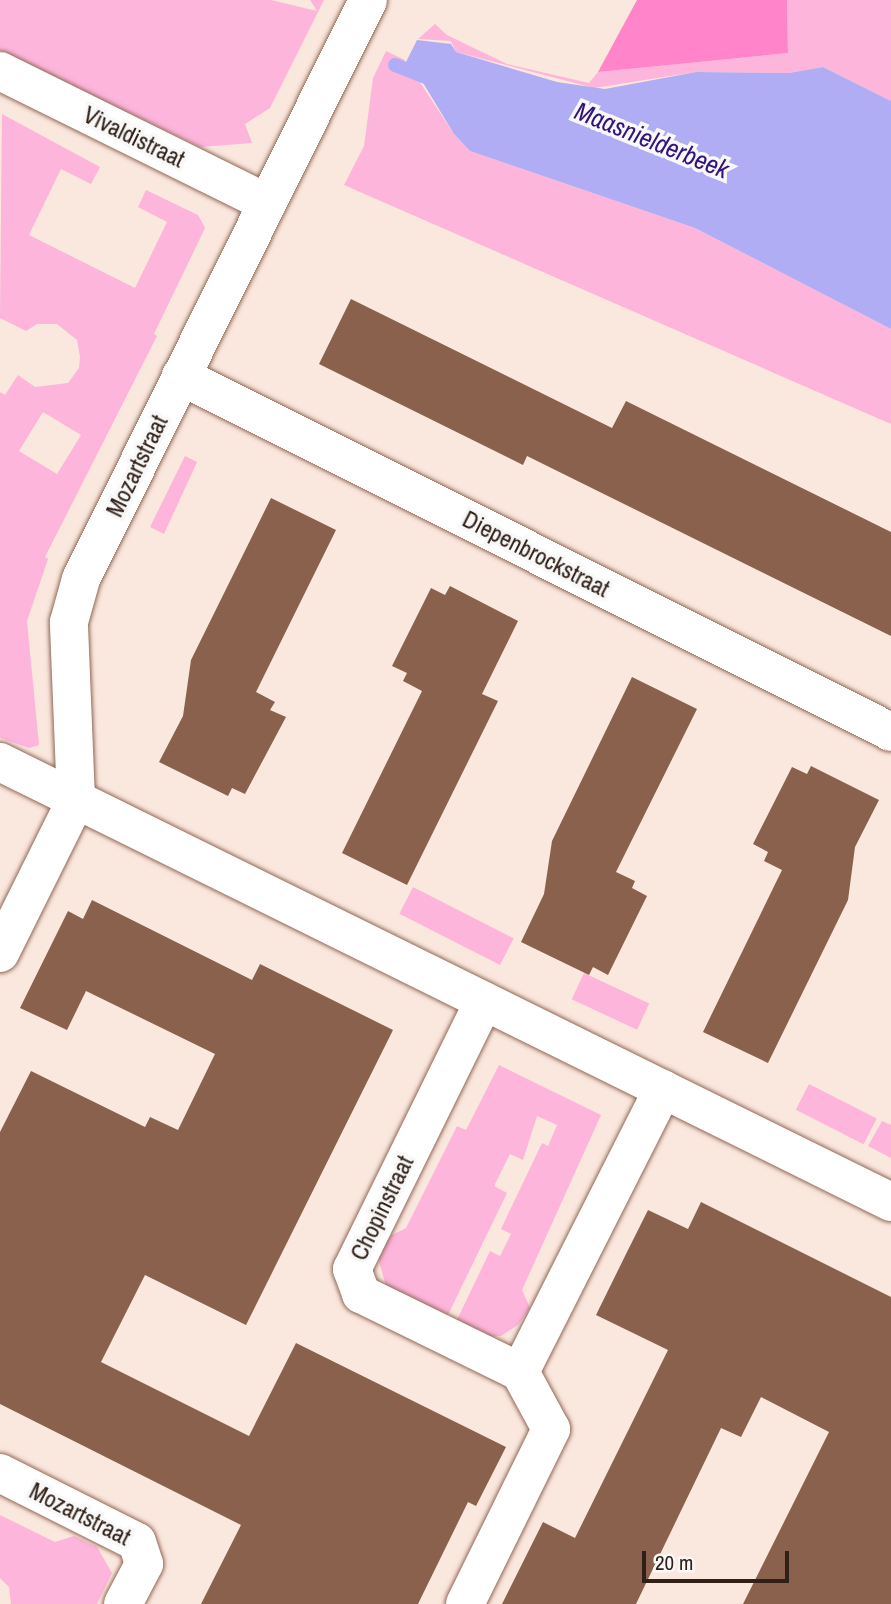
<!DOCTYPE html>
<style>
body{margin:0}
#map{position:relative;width:891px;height:1604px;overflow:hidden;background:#fae7de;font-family:"Archivo Narrow",sans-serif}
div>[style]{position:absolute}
.green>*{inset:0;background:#fdb5db;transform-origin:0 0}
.forest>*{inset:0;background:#ff84ca}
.water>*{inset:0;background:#b1adf5}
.stream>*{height:14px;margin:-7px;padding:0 7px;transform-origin:7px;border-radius:7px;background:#b1adf5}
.building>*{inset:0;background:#89614d}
.roads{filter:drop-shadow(0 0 2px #916855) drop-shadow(0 0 2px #916855)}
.minor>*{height:38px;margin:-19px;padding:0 19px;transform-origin:19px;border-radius:19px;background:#fff}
span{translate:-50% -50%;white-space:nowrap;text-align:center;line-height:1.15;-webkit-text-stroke:7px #f8f8f8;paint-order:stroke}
.street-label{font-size:24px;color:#312018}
.water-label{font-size:26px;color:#32147c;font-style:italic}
.scale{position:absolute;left:642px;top:1551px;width:147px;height:32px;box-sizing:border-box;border:4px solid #312018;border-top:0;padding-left:9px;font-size:21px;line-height:24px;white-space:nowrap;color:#312018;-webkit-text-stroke:5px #f8f8f8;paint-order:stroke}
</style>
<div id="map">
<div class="green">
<i style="clip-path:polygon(0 0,271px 0,317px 11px,310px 0,324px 0,270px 108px,245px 124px,252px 143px,200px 147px,0 51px)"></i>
<i style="clip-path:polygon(787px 0,891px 0,891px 101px,823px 67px,789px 73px,696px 72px,594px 88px,456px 52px,451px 41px,418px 39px,435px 24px,447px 35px,507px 64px,589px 83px,598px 72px,788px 53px)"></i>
<i style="clip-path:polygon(386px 51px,405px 60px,402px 67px,412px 70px,454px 134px,470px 151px,695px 228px,891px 329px,891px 424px,344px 185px,364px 146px,373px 78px)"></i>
<i style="clip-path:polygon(evenodd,2px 114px,100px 167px,91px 184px,61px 169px,29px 235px,135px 288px,167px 222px,138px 207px,146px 190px,198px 215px,205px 228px,154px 334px,157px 336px,45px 557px,48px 559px,27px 621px,39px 745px,29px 748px,0 738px,0 392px,5px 395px,18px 375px,35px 387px,68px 383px,79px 368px,80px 357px,77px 340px,57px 324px,37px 324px,26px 331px,0 318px,2px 114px,43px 412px,81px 435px,57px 474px,19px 451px,43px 412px)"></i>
<i style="clip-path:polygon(185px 456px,197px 462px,164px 534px,150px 527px)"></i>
<i style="left:413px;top:887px;width:113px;height:30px;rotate:27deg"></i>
<i style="left:584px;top:973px;width:72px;height:29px;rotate:25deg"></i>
<i style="clip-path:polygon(499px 1065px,601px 1115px,522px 1290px,530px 1308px,518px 1325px,501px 1336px,481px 1337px,454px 1326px,490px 1251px,500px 1256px,511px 1234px,501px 1229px,542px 1143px,548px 1146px,557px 1125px,537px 1116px,523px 1160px,510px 1154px,494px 1186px,507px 1193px,445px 1321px,386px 1286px,378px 1258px,386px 1238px,406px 1228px,457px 1126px,466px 1130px)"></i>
<i style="left:809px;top:1084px;width:76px;height:29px;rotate:27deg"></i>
<i style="clip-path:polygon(882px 1121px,891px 1125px,891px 1158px,868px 1146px)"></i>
<i style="clip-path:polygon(0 1515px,55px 1542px,74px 1536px,97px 1547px,112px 1573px,97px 1604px,11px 1604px,9px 1587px,0 1578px)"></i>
</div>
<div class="forest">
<i style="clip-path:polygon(637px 0,787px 0,788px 53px,598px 72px)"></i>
</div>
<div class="water">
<i style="clip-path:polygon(417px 40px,451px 44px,456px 52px,557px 82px,605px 89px,696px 72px,789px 73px,823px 67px,891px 101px,891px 329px,695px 228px,470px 151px,454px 134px,414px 68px,405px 64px)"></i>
</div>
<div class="stream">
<i style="left:395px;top:65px;width:41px;rotate:21.5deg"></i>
</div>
<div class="building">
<i style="clip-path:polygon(351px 299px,612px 428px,626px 401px,891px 532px,891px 636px,527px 456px,523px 465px,319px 364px)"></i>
<i style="clip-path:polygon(271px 498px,336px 530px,256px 692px,275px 702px,270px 710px,286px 717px,245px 794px,232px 788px,228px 796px,159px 762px,183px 716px,191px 660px)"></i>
<i style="clip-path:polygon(450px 586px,518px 621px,482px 694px,498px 701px,407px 885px,342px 853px,422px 691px,403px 681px,407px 673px,392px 666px,431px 588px,445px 595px)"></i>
<i style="clip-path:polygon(632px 677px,697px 709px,616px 872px,635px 881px,632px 888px,647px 896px,608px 975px,593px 967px,589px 975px,521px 942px,544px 894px,552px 841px)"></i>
<i style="clip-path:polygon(811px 766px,879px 800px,855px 847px,848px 900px,768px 1063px,703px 1032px,782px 870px,764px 861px,768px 852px,753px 844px,792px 767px,807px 774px)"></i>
<i style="clip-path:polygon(92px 900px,252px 980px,260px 964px,393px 1030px,246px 1325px,145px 1275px,101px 1362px,249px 1436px,296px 1343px,506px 1447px,476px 1506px,468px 1502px,418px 1604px,201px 1604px,241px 1525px,0 1404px,0 1132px,31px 1071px,145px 1127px,150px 1117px,178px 1130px,215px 1054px,86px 991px,67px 1030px,20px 1008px,68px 911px,83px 919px)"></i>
<i style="clip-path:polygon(701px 1202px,891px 1297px,891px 1604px,743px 1604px,829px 1432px,761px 1397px,741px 1437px,721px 1428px,636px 1604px,502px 1604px,543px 1522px,575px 1538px,668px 1350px,596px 1315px,627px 1252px,648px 1210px,688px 1229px)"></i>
</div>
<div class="roads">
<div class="minor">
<i style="left:0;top:71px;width:298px;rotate:26.3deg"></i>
<i style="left:181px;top:376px;width:794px;rotate:26.63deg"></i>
<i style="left:0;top:762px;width:994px;rotate:26.28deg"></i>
<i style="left:0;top:953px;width:171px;rotate:-63.6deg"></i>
<i style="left:76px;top:800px;width:178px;rotate:-92.3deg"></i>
<i style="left:69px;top:622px;width:45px;rotate:-74.4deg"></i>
<i style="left:81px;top:579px;width:646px;rotate:-63.63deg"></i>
<i style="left:484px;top:1001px;width:299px;rotate:116.2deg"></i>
<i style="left:352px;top:1269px;width:27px;rotate:70deg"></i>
<i style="left:361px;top:1294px;width:177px;rotate:26.1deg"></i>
<i style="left:0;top:1473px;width:153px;rotate:26.7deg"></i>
<i style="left:137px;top:1542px;width:23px;rotate:72deg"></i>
<i style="left:144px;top:1564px;width:45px;rotate:117.7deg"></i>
<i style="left:465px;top:1604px;width:195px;rotate:-63.8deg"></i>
<i style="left:551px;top:1429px;width:65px;rotate:-118.5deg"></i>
<i style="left:520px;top:1372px;width:317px;rotate:-63.2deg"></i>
</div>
</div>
<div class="street-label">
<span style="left:134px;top:137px;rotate:26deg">Vivaldistraat</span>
<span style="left:137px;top:466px;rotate:-64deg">Mozartstraat</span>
<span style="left:536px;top:554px;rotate:27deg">Diepenbrockstraat</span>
<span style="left:382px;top:1208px;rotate:-64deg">Chopinstraat</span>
<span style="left:80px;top:1514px;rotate:27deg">Mozartstraat</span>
</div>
<div class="water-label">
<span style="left:652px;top:140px;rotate:22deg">Maasnielderbeek</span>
</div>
<div class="scale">20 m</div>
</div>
